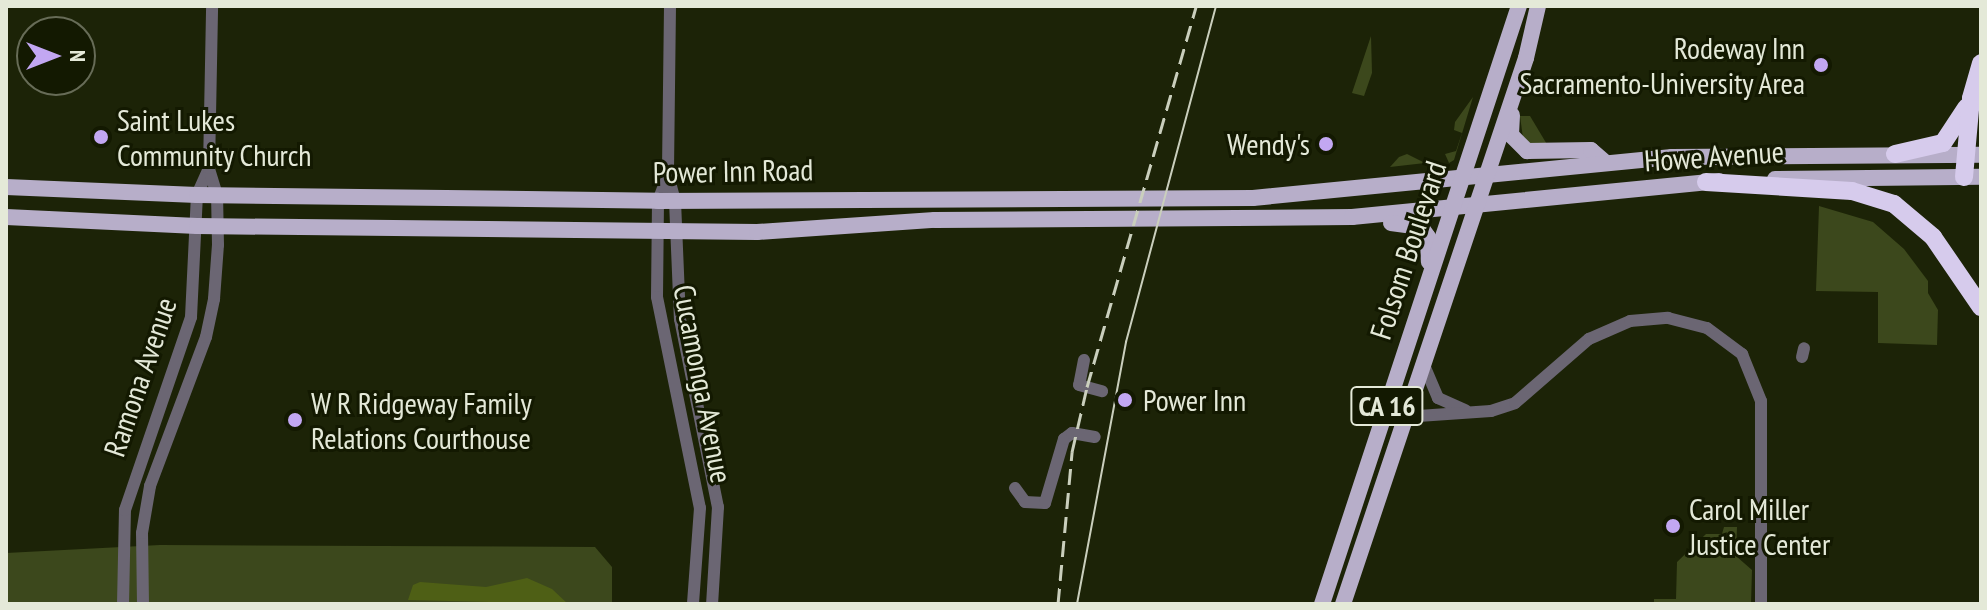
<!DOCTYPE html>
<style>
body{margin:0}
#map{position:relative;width:1987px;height:610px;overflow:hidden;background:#1c2307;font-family:"PT Sans Narrow",sans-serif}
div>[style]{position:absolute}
.green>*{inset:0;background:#3c481c}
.water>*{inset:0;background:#4e5f15}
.minor>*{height:12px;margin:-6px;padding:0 6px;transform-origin:6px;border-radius:6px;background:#6b6673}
.major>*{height:16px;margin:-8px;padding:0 8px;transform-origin:8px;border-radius:8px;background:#b7aec9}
.highway>*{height:18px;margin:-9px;padding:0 9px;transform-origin:9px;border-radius:9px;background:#d6cbec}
.tram>*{height:2px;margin:-1px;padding:0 1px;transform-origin:1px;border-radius:1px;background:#cacfbd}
.rail>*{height:3px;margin-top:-1.5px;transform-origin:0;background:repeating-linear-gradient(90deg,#cacfbd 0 16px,transparent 0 24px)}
.dots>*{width:22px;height:22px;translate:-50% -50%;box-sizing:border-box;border:4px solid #131901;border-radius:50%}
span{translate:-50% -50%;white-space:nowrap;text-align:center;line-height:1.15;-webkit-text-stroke:6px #131901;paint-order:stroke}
.shield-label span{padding:2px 6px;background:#131901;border:2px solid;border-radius:6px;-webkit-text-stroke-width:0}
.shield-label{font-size:28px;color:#e4e9d8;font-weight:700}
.poi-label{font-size:30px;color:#e4e9d8}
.right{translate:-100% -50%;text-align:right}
.left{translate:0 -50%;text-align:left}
.street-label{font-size:30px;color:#e4e9d8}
.frame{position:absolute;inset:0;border:8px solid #e4e9d8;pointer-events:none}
.north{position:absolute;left:16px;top:16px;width:80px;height:80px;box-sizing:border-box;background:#131901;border:2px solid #676c57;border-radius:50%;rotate:90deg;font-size:22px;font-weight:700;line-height:32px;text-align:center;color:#e4e9d8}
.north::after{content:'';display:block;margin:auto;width:28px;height:36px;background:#c2a7f2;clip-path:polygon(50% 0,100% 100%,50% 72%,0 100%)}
</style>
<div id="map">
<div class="green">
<i style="clip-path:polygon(1371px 36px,1372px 73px,1364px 96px,1352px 93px)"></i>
<i style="clip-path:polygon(1473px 97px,1454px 160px,1449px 163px,1445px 154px,1456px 151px,1462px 133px,1454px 130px,1455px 122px)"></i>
<i style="clip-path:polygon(1520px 116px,1530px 116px,1548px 146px,1534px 146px,1523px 138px)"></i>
<i style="clip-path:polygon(1407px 154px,1425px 163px,1390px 167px,1399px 157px)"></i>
<i style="clip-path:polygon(1819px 206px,1873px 222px,1904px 249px,1928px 281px,1928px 293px,1938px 310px,1937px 345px,1878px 343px,1878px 292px,1816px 291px)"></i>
<i style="clip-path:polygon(1724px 527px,1737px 527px,1736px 556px,1752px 570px,1751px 604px,1654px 604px,1654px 599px,1676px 599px,1677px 562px,1706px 534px,1722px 534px)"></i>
<i style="clip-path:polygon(160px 545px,595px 547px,612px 567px,612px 604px,6px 604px,6px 553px)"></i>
</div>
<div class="water">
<i style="clip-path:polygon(527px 578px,552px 589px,568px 604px,408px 600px,413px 585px,420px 582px,486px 587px)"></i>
</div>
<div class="minor">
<i style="left:670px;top:6px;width:169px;rotate:90.7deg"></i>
<i style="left:668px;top:175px;width:27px;rotate:75deg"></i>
<i style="left:675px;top:201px;width:118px;rotate:87.6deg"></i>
<i style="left:680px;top:319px;width:192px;rotate:78.6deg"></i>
<i style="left:718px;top:507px;width:97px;rotate:93.5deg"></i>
<i style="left:668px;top:175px;width:28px;rotate:111deg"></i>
<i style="left:658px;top:201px;width:96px;rotate:90.6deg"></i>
<i style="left:657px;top:297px;width:215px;rotate:78.5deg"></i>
<i style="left:700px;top:508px;width:96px;rotate:94.2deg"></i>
<i style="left:1802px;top:357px;width:9px;rotate:-77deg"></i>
<i style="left:1084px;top:360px;width:25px;rotate:101deg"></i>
<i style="left:1079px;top:385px;width:24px;rotate:15deg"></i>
<i style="left:1424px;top:365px;width:36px;rotate:67deg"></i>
<i style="left:1438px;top:398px;width:30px;rotate:24deg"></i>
<i style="left:1404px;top:417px;width:87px;rotate:-3.9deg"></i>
<i style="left:1491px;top:411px;width:25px;rotate:-18deg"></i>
<i style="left:1515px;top:403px;width:98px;rotate:-40.9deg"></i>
<i style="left:1589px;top:339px;width:45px;rotate:-23.7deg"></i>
<i style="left:1630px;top:321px;width:38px;rotate:-5deg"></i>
<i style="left:1668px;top:318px;width:40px;rotate:14.4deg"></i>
<i style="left:1707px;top:328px;width:44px;rotate:36.6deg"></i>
<i style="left:1742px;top:354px;width:51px;rotate:68deg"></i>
<i style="left:1761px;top:401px;width:203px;rotate:90deg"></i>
<i style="left:1015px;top:488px;width:17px;rotate:54deg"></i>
<i style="left:1025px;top:502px;width:20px;rotate:3deg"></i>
<i style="left:1045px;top:503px;width:67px;rotate:-73.5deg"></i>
<i style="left:1064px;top:439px;width:10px;rotate:-37deg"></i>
<i style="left:1072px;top:433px;width:23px;rotate:10deg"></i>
<i style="left:123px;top:604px;width:94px;rotate:-88.8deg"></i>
<i style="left:125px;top:510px;width:204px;rotate:-71.1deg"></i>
<i style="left:191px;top:317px;width:122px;rotate:-87.2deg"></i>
<i style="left:197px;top:195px;width:30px;rotate:-66deg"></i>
<i style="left:143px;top:604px;width:71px;rotate:-90.8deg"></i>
<i style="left:142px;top:533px;width:48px;rotate:-80.3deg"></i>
<i style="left:150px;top:486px;width:159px;rotate:-69.4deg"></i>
<i style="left:206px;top:337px;width:39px;rotate:-78deg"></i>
<i style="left:214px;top:299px;width:54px;rotate:-85.8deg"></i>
<i style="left:218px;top:245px;width:50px;rotate:-91.1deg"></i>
<i style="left:217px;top:195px;width:28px;rotate:-107deg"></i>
<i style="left:209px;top:168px;width:162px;rotate:-88.9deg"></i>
</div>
<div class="major">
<i style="left:1512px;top:115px;width:20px;rotate:93deg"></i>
<i style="left:1511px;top:135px;width:23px;rotate:45deg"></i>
<i style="left:1527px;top:151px;width:64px;rotate:-0.9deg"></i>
<i style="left:1591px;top:150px;width:18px;rotate:41deg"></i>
<i style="left:1775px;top:179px;width:206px;rotate:-0.6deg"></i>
<i style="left:6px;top:187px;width:191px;rotate:2.4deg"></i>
<i style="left:197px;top:195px;width:461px;rotate:0.7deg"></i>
<i style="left:658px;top:201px;width:595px;rotate:-0.29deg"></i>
<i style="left:1253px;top:198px;width:421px;rotate:-5.6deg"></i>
<i style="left:1672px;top:157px;width:309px;rotate:-0.4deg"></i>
<i style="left:6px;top:217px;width:191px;rotate:2.7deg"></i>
<i style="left:197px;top:226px;width:560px;rotate:0.61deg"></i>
<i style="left:757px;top:232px;width:178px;rotate:-3.9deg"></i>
<i style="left:935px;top:220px;width:417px;rotate:-0.4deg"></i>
<i style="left:1352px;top:217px;width:369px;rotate:-5.6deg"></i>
<i style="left:1391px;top:223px;width:30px;rotate:8deg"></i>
<i style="left:1421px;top:227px;width:12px;rotate:55deg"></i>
<i style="left:1428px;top:237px;width:25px;rotate:88deg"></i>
<i style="left:1322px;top:604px;width:630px;rotate:-71.77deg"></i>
<i style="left:1343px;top:604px;width:576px;rotate:-71.47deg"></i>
<i style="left:1526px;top:58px;width:53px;rotate:-77deg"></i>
</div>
<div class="highway">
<i style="left:1895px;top:154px;width:49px;rotate:-12.9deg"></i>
<i style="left:1943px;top:143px;width:42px;rotate:-56.7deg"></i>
<i style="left:1964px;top:177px;width:79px;rotate:-84.9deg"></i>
<i style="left:1971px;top:98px;width:36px;rotate:-74deg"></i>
<i style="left:1706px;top:182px;width:146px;rotate:3.5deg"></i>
<i style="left:1852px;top:191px;width:44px;rotate:17.2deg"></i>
<i style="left:1894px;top:204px;width:51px;rotate:40.2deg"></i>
<i style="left:1933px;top:237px;width:85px;rotate:55.6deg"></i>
</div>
<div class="tram">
<i style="left:1077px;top:604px;width:267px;rotate:-79.4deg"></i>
<i style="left:1126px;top:342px;width:348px;rotate:-75deg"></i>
</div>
<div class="rail">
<i style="left:1058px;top:604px;width:153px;rotate:-84.7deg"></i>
<i style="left:1072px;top:452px;width:67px;rotate:-77deg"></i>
<i style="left:1087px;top:387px;width:396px;rotate:-74deg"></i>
</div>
<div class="dots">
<i style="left:1821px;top:65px;background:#c2a7f2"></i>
<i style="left:101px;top:137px;background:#c2a7f2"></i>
<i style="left:1326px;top:144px;background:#c2a7f2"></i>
<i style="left:1125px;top:400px;background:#c2a7f2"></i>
<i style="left:295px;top:420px;background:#c2a7f2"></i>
<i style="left:1673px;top:526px;background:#c2a7f2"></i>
</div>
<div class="shield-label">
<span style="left:1387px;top:406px">CA 16</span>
</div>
<div class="poi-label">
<span class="right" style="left:1805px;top:65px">Rodeway Inn<br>Sacramento-University Area</span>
<span class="left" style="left:117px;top:137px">Saint Lukes<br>Community Church</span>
<span class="right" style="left:1310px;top:144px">Wendy's</span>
<span class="left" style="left:1143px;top:400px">Power Inn</span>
<span class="left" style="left:311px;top:420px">W R Ridgeway Family<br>Relations Courthouse</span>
<span class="left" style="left:1689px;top:526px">Carol Miller<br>Justice Center</span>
</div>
<div class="street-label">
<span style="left:1714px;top:156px;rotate:-4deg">Howe Avenue</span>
<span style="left:733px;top:171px;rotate:-1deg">Power Inn Road</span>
<span style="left:1408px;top:250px;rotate:-72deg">Folsom Boulevard</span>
<span style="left:140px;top:377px;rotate:-71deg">Ramona Avenue</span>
<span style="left:703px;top:384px;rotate:79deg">Cucamonga Avenue</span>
</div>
<div class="frame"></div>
<div class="north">N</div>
</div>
